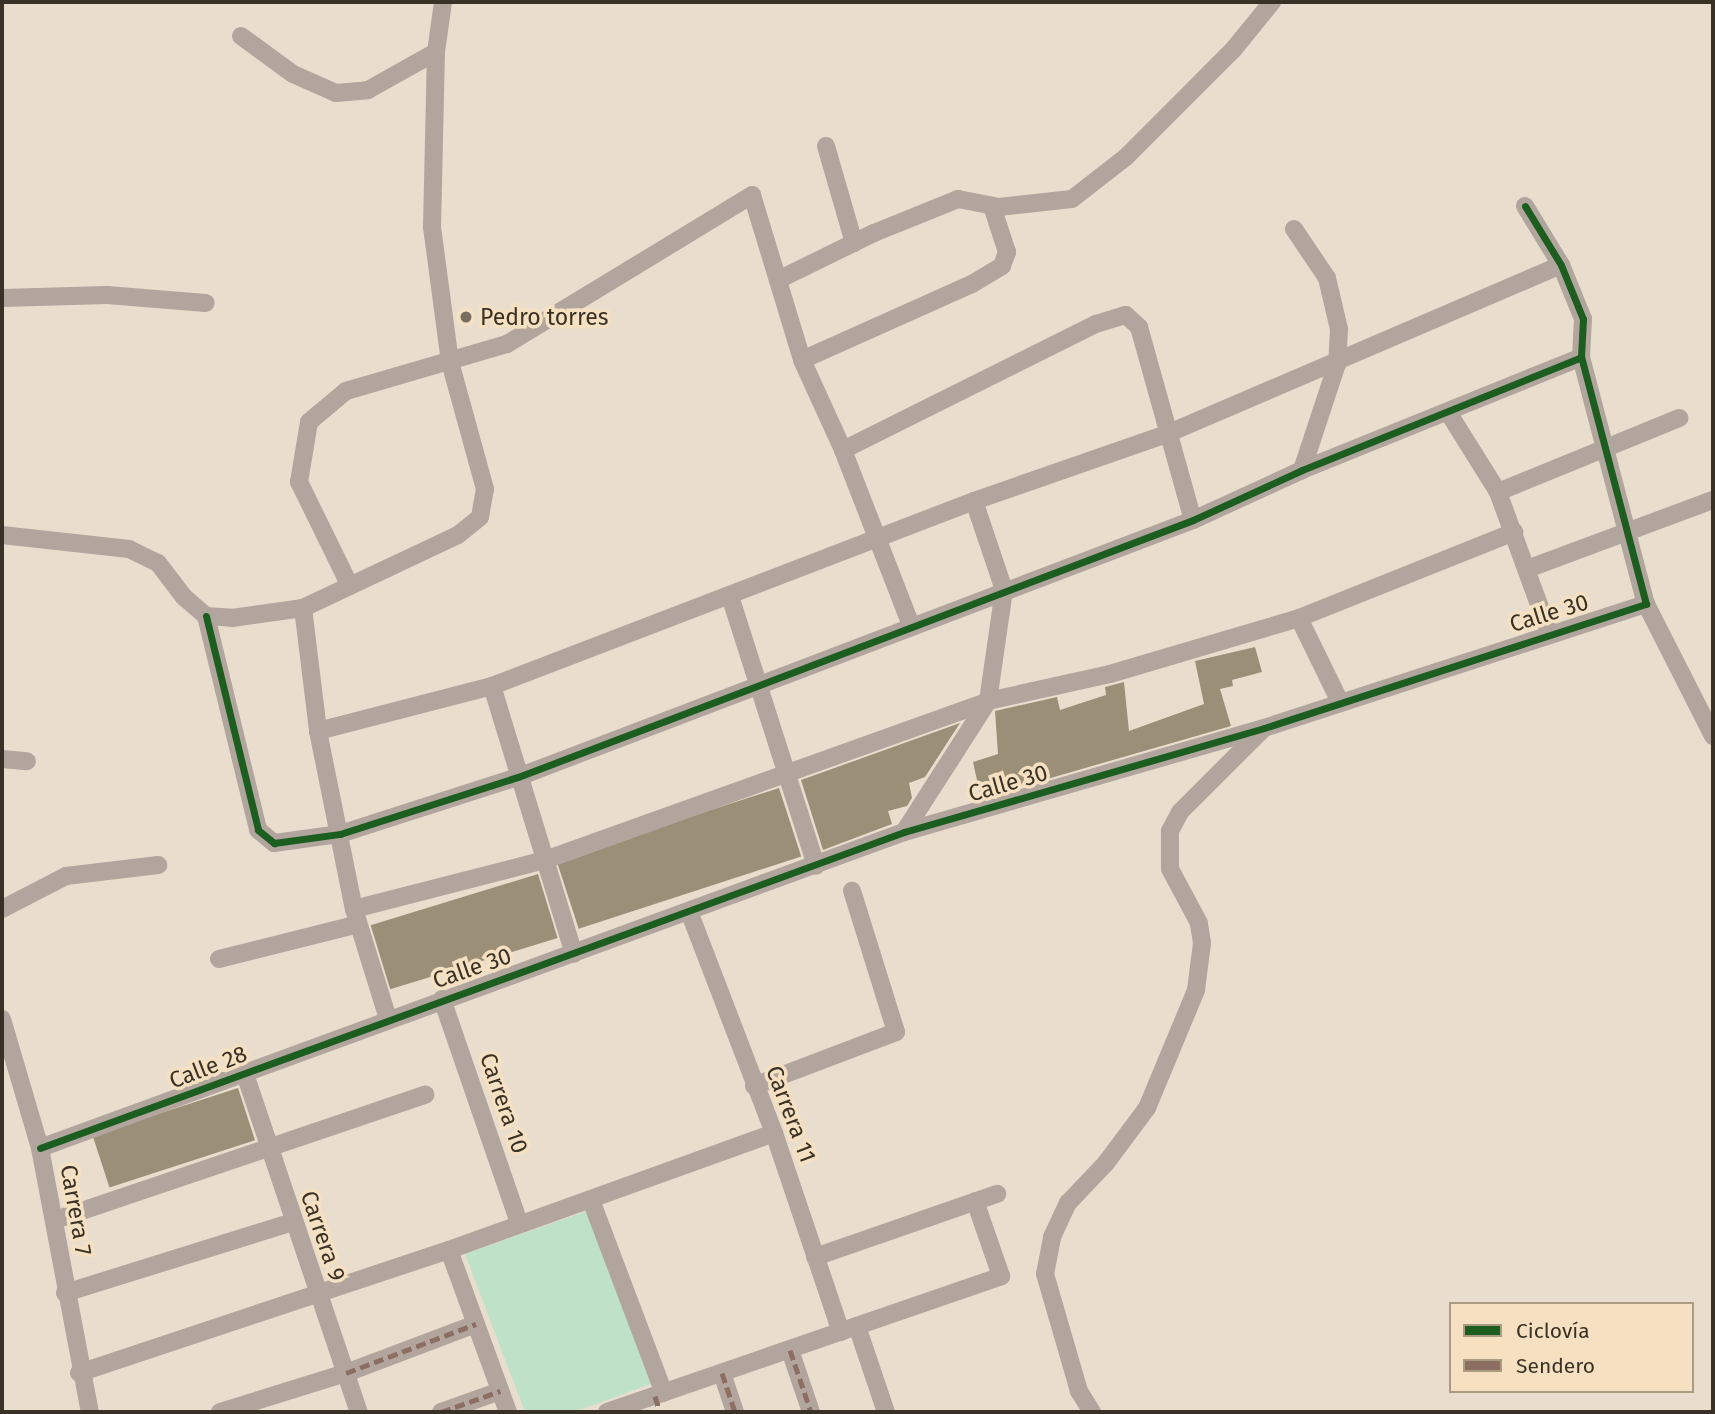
<!DOCTYPE html>
<meta charset="utf-8">
<style>
body{margin:0}
#map{position:relative;width:1715px;height:1414px;overflow:hidden;background:#e9decd;font-family:"Fira Sans",sans-serif}
div>[style]{position:absolute}
.green>*{inset:0;background:#bfe1c8}
.building>*{inset:0;background:#9b8f77;transform-origin:0 0}
.minor>*{height:18px;margin:-9px;padding:0 9px;transform-origin:9px;border-radius:9px;background:#b1a59e}
.quiet>*{height:5px;margin-top:-2.5px;transform-origin:0;background:repeating-linear-gradient(90deg,#8d6e63 0 10px,transparent 0 15px)}
.cycleway>*{height:7px;margin:-3.5px;padding:0 3.5px;transform-origin:3.5px;border-radius:3.5px;background:#1b5e20}
.dots>*{width:19px;height:19px;translate:-50% -50%;box-sizing:border-box;border:4px solid #f5e1c1;border-radius:50%}
span{translate:-50% -50%;white-space:nowrap;text-align:center;line-height:1.15;-webkit-text-stroke:7px #f5e1c1;paint-order:stroke}
.poi-label{font-size:23px;color:#393125}
.left{translate:0 -50%;text-align:left}
.street-label{font-size:23px;color:#393125}
.frame{position:absolute;inset:0;border:4px solid #393125;pointer-events:none}
.legend{position:absolute;left:1449px;top:1302px;width:245px;height:91px;box-sizing:border-box;background:#f5e1c1;border:2px solid #aa9b83;margin:0;padding:9px 12px;list-style:none;font-size:21px;color:#393125}
.legend li{display:flex;align-items:center;gap:14px;height:35px}
.legend b{width:35px;border:2px solid #aa9b83}
</style>
<div id="map">
<div class="green">
<i style="clip-path:polygon(587px 1211px,651px 1384px,574px 1412px,525px 1412px,465px 1254px)"></i>
</div>
<div class="building">
<i style="clip-path:polygon(1255px 647px,1262px 672px,1232px 680px,1233px 686px,1220px 689px,1231px 726px,981px 798px,973px 762px,998px 754px,995px 711px,1057px 697px,1060px 710px,1106px 695px,1105px 687px,1124px 682px,1129px 731px,1204px 704px,1195px 661px)"></i>
<i style="clip-path:polygon(960px 723px,925px 777px,909px 783px,912px 798px,907px 806px,888px 811px,892px 824px,823px 850px,801px 780px)"></i>
<i style="left:779px;top:788px;width:72px;height:234px;rotate:72deg"></i>
<i style="left:538px;top:874px;width:67px;height:175px;rotate:73deg"></i>
<i style="left:238px;top:1088px;width:55px;height:153px;rotate:72deg"></i>
</div>
<div class="minor">
<i style="left:241px;top:36px;width:64px;rotate:36.2deg"></i>
<i style="left:293px;top:74px;width:47px;rotate:23.8deg"></i>
<i style="left:336px;top:93px;width:32px;rotate:-5deg"></i>
<i style="left:368px;top:90px;width:78px;rotate:-29.2deg"></i>
<i style="left:826px;top:146px;width:101px;rotate:73.9deg"></i>
<i style="left:1525px;top:206px;width:69px;rotate:58.6deg"></i>
<i style="left:1561px;top:265px;width:58px;rotate:67.8deg"></i>
<i style="left:1583px;top:319px;width:38px;rotate:93deg"></i>
<i style="left:1581px;top:357px;width:255px;rotate:75.3deg"></i>
<i style="left:1646px;top:604px;width:148px;rotate:63.1deg"></i>
<i style="left:1294px;top:229px;width:59px;rotate:56deg"></i>
<i style="left:1327px;top:278px;width:52px;rotate:76.8deg"></i>
<i style="left:1339px;top:329px;width:35px;rotate:93deg"></i>
<i style="left:1337px;top:364px;width:112px;rotate:108.3deg"></i>
<i style="left:778px;top:280px;width:107px;rotate:-26.1deg"></i>
<i style="left:874px;top:233px;width:91px;rotate:-22deg"></i>
<i style="left:958px;top:199px;width:42px;rotate:11deg"></i>
<i style="left:999px;top:207px;width:73px;rotate:-6.3deg"></i>
<i style="left:1072px;top:199px;width:68px;rotate:-37.9deg"></i>
<i style="left:1126px;top:157px;width:151px;rotate:-45deg"></i>
<i style="left:1233px;top:50px;width:62px;rotate:-50.9deg"></i>
<i style="left:2px;top:298px;width:105px;rotate:-1.6deg"></i>
<i style="left:107px;top:295px;width:99px;rotate:4.6deg"></i>
<i style="left:802px;top:360px;width:186px;rotate:-24.1deg"></i>
<i style="left:972px;top:284px;width:35px;rotate:-31deg"></i>
<i style="left:1002px;top:266px;width:15px;rotate:-70deg"></i>
<i style="left:1007px;top:252px;width:48px;rotate:-108.1deg"></i>
<i style="left:1448px;top:412px;width:94px;rotate:58deg"></i>
<i style="left:1498px;top:492px;width:149px;rotate:70deg"></i>
<i style="left:843px;top:450px;width:283px;rotate:-26.5deg"></i>
<i style="left:1096px;top:324px;width:31px;rotate:-17deg"></i>
<i style="left:1126px;top:315px;width:18px;rotate:43deg"></i>
<i style="left:1139px;top:327px;width:200px;rotate:74.4deg"></i>
<i style="left:1498px;top:492px;width:196px;rotate:-22.2deg"></i>
<i style="left:2px;top:535px;width:128px;rotate:6.3deg"></i>
<i style="left:129px;top:549px;width:32px;rotate:26deg"></i>
<i style="left:158px;top:563px;width:43px;rotate:52.6deg"></i>
<i style="left:184px;top:597px;width:29px;rotate:41deg"></i>
<i style="left:206px;top:616px;width:26px;rotate:4deg"></i>
<i style="left:232px;top:618px;width:72px;rotate:-8deg"></i>
<i style="left:303px;top:608px;width:171px;rotate:-25.2deg"></i>
<i style="left:458px;top:535px;width:28px;rotate:-39deg"></i>
<i style="left:480px;top:517px;width:28px;rotate:-80deg"></i>
<i style="left:485px;top:489px;width:132px;rotate:-105.4deg"></i>
<i style="left:450px;top:362px;width:136px;rotate:-97.6deg"></i>
<i style="left:432px;top:227px;width:175px;rotate:-88.7deg"></i>
<i style="left:436px;top:52px;width:50px;rotate:-82deg"></i>
<i style="left:1527px;top:569px;width:198px;rotate:-20.4deg"></i>
<i style="left:350px;top:586px;width:116px;rotate:-116.1deg"></i>
<i style="left:299px;top:482px;width:61px;rotate:-80.5deg"></i>
<i style="left:309px;top:422px;width:48px;rotate:-40deg"></i>
<i style="left:346px;top:391px;width:168px;rotate:-16.3deg"></i>
<i style="left:507px;top:344px;width:287px;rotate:-31.3deg"></i>
<i style="left:752px;top:195px;width:172px;rotate:73.1deg"></i>
<i style="left:802px;top:360px;width:99px;rotate:65.5deg"></i>
<i style="left:843px;top:450px;width:188px;rotate:68.8deg"></i>
<i style="left:730px;top:596px;width:283px;rotate:72.3deg"></i>
<i style="left:303px;top:608px;width:124px;rotate:83deg"></i>
<i style="left:318px;top:731px;width:182px;rotate:78.6deg"></i>
<i style="left:354px;top:909px;width:115px;rotate:72.8deg"></i>
<i style="left:206px;top:616px;width:220px;rotate:76.3deg"></i>
<i style="left:258px;top:830px;width:21px;rotate:39deg"></i>
<i style="left:274px;top:843px;width:67px;rotate:-7.8deg"></i>
<i style="left:340px;top:834px;width:187px;rotate:-17.8deg"></i>
<i style="left:518px;top:777px;width:722px;rotate:-20.84deg"></i>
<i style="left:1193px;top:520px;width:120px;rotate:-24.6deg"></i>
<i style="left:1302px;top:470px;width:301px;rotate:-22deg"></i>
<i style="left:1299px;top:618px;width:91px;rotate:64deg"></i>
<i style="left:492px;top:686px;width:280px;rotate:73deg"></i>
<i style="left:318px;top:731px;width:180px;rotate:-14.5deg"></i>
<i style="left:492px;top:686px;width:516px;rotate:-21deg"></i>
<i style="left:974px;top:501px;width:207px;rotate:-19.2deg"></i>
<i style="left:1169px;top:433px;width:426px;rotate:-23.2deg"></i>
<i style="left:2px;top:759px;width:25px;rotate:5deg"></i>
<i style="left:904px;top:832px;width:156px;rotate:-57.3deg"></i>
<i style="left:988px;top:701px;width:112px;rotate:-81.8deg"></i>
<i style="left:1004px;top:590px;width:94px;rotate:-108.6deg"></i>
<i style="left:2px;top:909px;width:72px;rotate:-27.3deg"></i>
<i style="left:66px;top:876px;width:93px;rotate:-6.8deg"></i>
<i style="left:354px;top:909px;width:197px;rotate:-14.4deg"></i>
<i style="left:545px;top:860px;width:471px;rotate:-19.7deg"></i>
<i style="left:988px;top:701px;width:125px;rotate:-12.5deg"></i>
<i style="left:1110px;top:674px;width:197px;rotate:-16.5deg"></i>
<i style="left:1299px;top:618px;width:232px;rotate:-21.8deg"></i>
<i style="left:690px;top:914px;width:235px;rotate:69deg"></i>
<i style="left:774px;top:1133px;width:210px;rotate:71.4deg"></i>
<i style="left:219px;top:959px;width:143px;rotate:-14.1deg"></i>
<i style="left:442px;top:999px;width:237px;rotate:71deg"></i>
<i style="left:2px;top:1019px;width:134px;rotate:73.6deg"></i>
<i style="left:40px;top:1148px;width:269px;rotate:79.3deg"></i>
<i style="left:245px;top:1074px;width:357px;rotate:71.4deg"></i>
<i style="left:754px;top:1086px;width:152px;rotate:-20.8deg"></i>
<i style="left:896px;top:1032px;width:148px;rotate:-107.3deg"></i>
<i style="left:40px;top:1148px;width:920px;rotate:-20.09deg"></i>
<i style="left:904px;top:832px;width:375px;rotate:-16.1deg"></i>
<i style="left:1264px;top:728px;width:402px;rotate:-18deg"></i>
<i style="left:591px;top:1200px;width:206px;rotate:69.3deg"></i>
<i style="left:55px;top:1220px;width:391px;rotate:-18.7deg"></i>
<i style="left:449px;top:1250px;width:172px;rotate:70deg"></i>
<i style="left:815px;top:1257px;width:193px;rotate:-19.1deg"></i>
<i style="left:65px;top:1293px;width:239px;rotate:-17.3deg"></i>
<i style="left:857px;top:1326px;width:91px;rotate:71.4deg"></i>
<i style="left:790px;top:1350px;width:65px;rotate:71.3deg"></i>
<i style="left:79px;top:1373px;width:390px;rotate:-18.4deg"></i>
<i style="left:449px;top:1250px;width:345px;rotate:-19.8deg"></i>
<i style="left:722px;top:1373px;width:41px;rotate:71.6deg"></i>
<i style="left:220px;top:1412px;width:132px;rotate:-17.2deg"></i>
<i style="left:346px;top:1373px;width:139px;rotate:-20.7deg"></i>
<i style="left:441px;top:1412px;width:63px;rotate:-19.6deg"></i>
<i style="left:607px;top:1412px;width:417px;rotate:-19deg"></i>
<i style="left:1001px;top:1276px;width:79px;rotate:-109.1deg"></i>
<i style="left:1092px;top:1412px;width:25px;rotate:-122deg"></i>
<i style="left:1079px;top:1391px;width:122px;rotate:-106.2deg"></i>
<i style="left:1045px;top:1274px;width:38px;rotate:-79deg"></i>
<i style="left:1052px;top:1237px;width:38px;rotate:-65deg"></i>
<i style="left:1068px;top:1203px;width:55px;rotate:-46.5deg"></i>
<i style="left:1106px;top:1163px;width:69px;rotate:-53.3deg"></i>
<i style="left:1147px;top:1108px;width:128px;rotate:-67.4deg"></i>
<i style="left:1196px;top:990px;width:47px;rotate:-82.7deg"></i>
<i style="left:1202px;top:943px;width:20px;rotate:-99deg"></i>
<i style="left:1199px;top:923px;width:61px;rotate:-118.2deg"></i>
<i style="left:1170px;top:869px;width:38px;rotate:-90deg"></i>
<i style="left:1170px;top:831px;width:21px;rotate:-62deg"></i>
<i style="left:1180px;top:812px;width:117px;rotate:-45deg"></i>
</div>
<div class="quiet">
<i style="left:790px;top:1350px;width:65px;rotate:71.3deg"></i>
<i style="left:346px;top:1373px;width:139px;rotate:-20.7deg"></i>
<i style="left:722px;top:1373px;width:41px;rotate:71.6deg"></i>
<i style="left:655px;top:1396px;width:17px;rotate:73deg"></i>
<i style="left:441px;top:1412px;width:63px;rotate:-19.6deg"></i>
</div>
<div class="cycleway">
<i style="left:206px;top:616px;width:220px;rotate:76.3deg"></i>
<i style="left:258px;top:830px;width:21px;rotate:39deg"></i>
<i style="left:274px;top:843px;width:67px;rotate:-7.8deg"></i>
<i style="left:340px;top:834px;width:187px;rotate:-17.8deg"></i>
<i style="left:518px;top:777px;width:722px;rotate:-20.84deg"></i>
<i style="left:1193px;top:520px;width:120px;rotate:-24.6deg"></i>
<i style="left:1302px;top:470px;width:301px;rotate:-22deg"></i>
<i style="left:40px;top:1148px;width:920px;rotate:-20.09deg"></i>
<i style="left:904px;top:832px;width:375px;rotate:-16.1deg"></i>
<i style="left:1264px;top:728px;width:402px;rotate:-18deg"></i>
<i style="left:1646px;top:604px;width:255px;rotate:-104.7deg"></i>
<i style="left:1581px;top:357px;width:38px;rotate:-87deg"></i>
<i style="left:1583px;top:319px;width:58px;rotate:-112.2deg"></i>
<i style="left:1561px;top:265px;width:69px;rotate:-121.4deg"></i>
</div>
<div class="dots">
<i style="left:466px;top:317px;background:#776e60"></i>
</div>
<div class="poi-label">
<span class="left" style="left:480px;top:317px">Pedro torres</span>
</div>
<div class="street-label">
<span style="left:1549px;top:613px;rotate:-17deg">Calle 30</span>
<span style="left:1008px;top:783px;rotate:-16deg">Calle 30</span>
<span style="left:472px;top:968px;rotate:-19deg">Calle 30</span>
<span style="left:208px;top:1067px;rotate:-21deg">Calle 28</span>
<span style="left:504px;top:1103px;rotate:71deg">Carrera 10</span>
<span style="left:791px;top:1114px;rotate:69deg">Carrera 11</span>
<span style="left:76px;top:1210px;rotate:80deg">Carrera 7</span>
<span style="left:323px;top:1236px;rotate:71deg">Carrera 9</span>
</div>
<div class="frame"></div>
<ul class="legend">
<li><b style="height:9px;background:#1b5e20"></b>Ciclovía</li>
<li><b style="height:9px;background:#8d6e63"></b>Sendero</li>
</ul>
</div>
